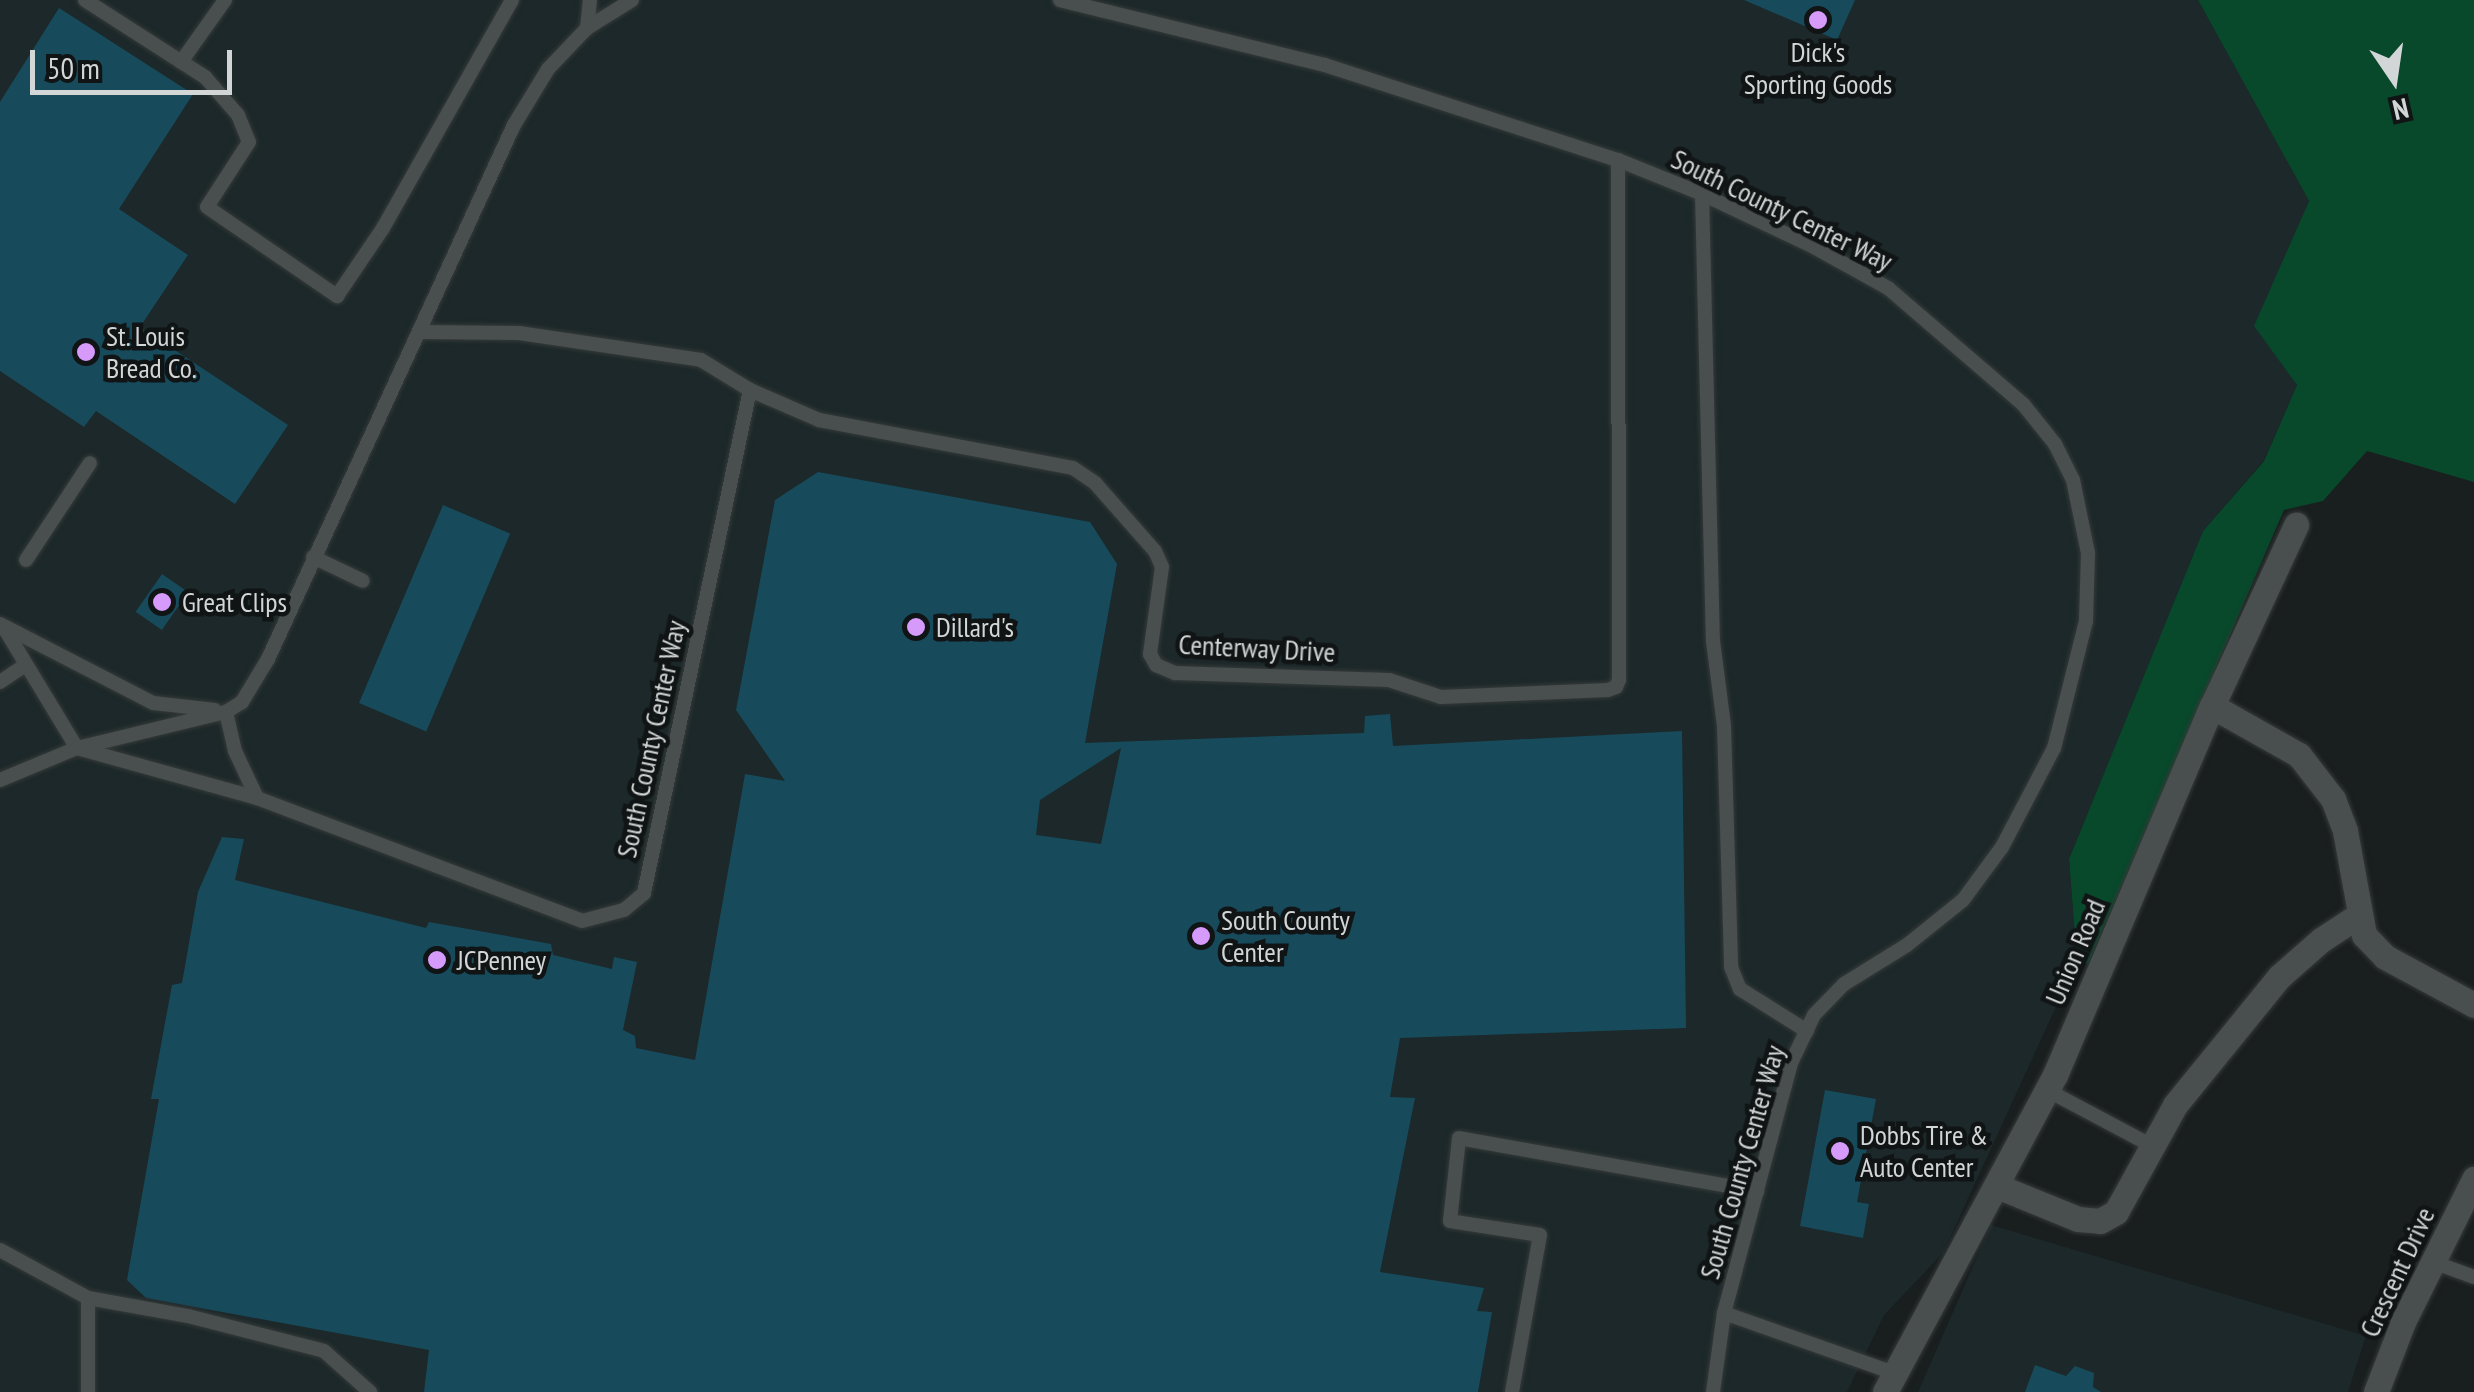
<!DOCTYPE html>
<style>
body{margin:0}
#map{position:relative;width:2474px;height:1392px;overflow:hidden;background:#191e1e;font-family:"PT Sans Narrow",sans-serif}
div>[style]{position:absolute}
.built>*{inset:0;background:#1c2829}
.green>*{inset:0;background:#08482b}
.building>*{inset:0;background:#174b5c;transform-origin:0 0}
.roads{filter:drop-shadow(0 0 2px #363939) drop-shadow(0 0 2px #363939)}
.service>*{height:14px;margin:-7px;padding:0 7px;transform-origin:7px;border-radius:7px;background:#494f4f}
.minor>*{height:25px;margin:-12.5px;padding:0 12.5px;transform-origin:12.5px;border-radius:12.5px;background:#494f4f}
.dots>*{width:28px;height:28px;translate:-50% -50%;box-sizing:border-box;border:5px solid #101415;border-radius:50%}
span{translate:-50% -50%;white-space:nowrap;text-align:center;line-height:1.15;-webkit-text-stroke:9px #101415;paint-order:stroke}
.poi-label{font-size:28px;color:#d3d6d6}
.left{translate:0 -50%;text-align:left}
.street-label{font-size:28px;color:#d3d6d6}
.north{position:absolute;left:2344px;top:30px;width:100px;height:100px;-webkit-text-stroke:8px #101415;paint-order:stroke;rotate:167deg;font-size:28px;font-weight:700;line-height:40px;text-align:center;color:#d3d6d6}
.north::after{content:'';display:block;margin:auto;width:35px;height:45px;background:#d3d6d6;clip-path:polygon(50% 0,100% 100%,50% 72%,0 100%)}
.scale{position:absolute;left:30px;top:50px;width:202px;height:45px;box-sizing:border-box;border:5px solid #d3d6d6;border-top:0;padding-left:12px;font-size:30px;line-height:35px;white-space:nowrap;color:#d3d6d6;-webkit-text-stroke:8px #101415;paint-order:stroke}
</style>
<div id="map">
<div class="built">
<i style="clip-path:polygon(0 0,2198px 0,2309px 201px,2255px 326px,2297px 385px,2264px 460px,2203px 531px,2069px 859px,2077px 961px,1943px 1253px,1884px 1315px,1847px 1392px,0 1392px)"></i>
<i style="clip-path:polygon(1991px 1225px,2366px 1336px,2348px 1392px,1918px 1392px)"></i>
</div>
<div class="green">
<i style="clip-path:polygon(2198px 0,2474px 0,2474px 482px,2367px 451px,2323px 501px,2284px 510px,2088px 964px,2077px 961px,2069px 859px,2203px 531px,2264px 461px,2297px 385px,2254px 326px,2309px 201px)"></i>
</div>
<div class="building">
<i style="clip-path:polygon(1744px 0,1855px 0,1837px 40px)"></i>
<i style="clip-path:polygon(59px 8px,193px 94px,119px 209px,188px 255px,140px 327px,288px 425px,235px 504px,96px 411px,84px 427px,0 371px,0 102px)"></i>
<i style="clip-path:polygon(evenodd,818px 472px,1090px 522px,1117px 564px,1085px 743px,1364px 733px,1365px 716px,1390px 714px,1393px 746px,1682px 731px,1686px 1028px,1400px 1038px,1390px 1097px,1415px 1098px,1380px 1272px,1484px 1288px,1477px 1311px,1492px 1312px,1478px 1392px,424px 1392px,429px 1350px,146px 1298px,127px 1280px,159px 1099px,151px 1099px,172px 985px,182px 983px,198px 892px,222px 837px,244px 839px,235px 880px,426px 928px,429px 922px,551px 944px,553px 955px,612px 969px,614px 957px,637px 962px,623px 1030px,635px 1036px,636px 1048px,695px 1060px,745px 774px,785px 781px,736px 710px,775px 500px,818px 472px,1121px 748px,1101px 844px,1036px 835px,1040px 800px,1121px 748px)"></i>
<i style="left:443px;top:505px;width:73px;height:215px;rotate:23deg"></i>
<i style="left:162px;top:574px;width:32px;height:46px;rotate:35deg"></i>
<i style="clip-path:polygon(1825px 1090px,1876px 1099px,1857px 1202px,1869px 1204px,1863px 1238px,1800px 1226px)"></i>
<i style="clip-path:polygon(2035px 1365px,2066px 1376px,2075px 1366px,2094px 1373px,2093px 1387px,2101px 1392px,2025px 1392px)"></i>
</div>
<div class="roads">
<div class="service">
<i style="left:85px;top:0;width:143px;rotate:32.7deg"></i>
<i style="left:205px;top:77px;width:50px;rotate:49deg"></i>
<i style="left:238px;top:115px;width:29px;rotate:68deg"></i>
<i style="left:249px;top:142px;width:77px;rotate:122.9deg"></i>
<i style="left:207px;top:207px;width:158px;rotate:34.4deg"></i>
<i style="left:337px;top:296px;width:82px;rotate:-55.9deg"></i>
<i style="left:383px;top:228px;width:262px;rotate:-60.5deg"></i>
<i style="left:1060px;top:0;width:273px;rotate:13.8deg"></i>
<i style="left:1325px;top:65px;width:308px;rotate:18deg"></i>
<i style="left:1618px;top:160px;width:91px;rotate:22deg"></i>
<i style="left:1702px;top:194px;width:124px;rotate:25.3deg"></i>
<i style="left:1814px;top:247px;width:85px;rotate:29deg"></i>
<i style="left:1888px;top:288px;width:178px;rotate:40.7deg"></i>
<i style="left:2023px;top:404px;width:51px;rotate:51.3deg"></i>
<i style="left:2055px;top:444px;width:40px;rotate:63.4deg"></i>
<i style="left:2073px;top:480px;width:75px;rotate:78.4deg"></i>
<i style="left:2088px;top:553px;width:68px;rotate:91.7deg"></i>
<i style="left:2086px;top:621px;width:131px;rotate:104.1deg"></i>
<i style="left:2054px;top:748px;width:112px;rotate:117.7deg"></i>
<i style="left:2002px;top:847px;width:66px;rotate:126.3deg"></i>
<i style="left:1963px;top:900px;width:72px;rotate:141.2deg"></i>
<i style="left:1907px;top:945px;width:74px;rotate:148.2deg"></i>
<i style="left:1844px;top:984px;width:43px;rotate:134.1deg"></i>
<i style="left:1814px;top:1015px;width:53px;rotate:115.6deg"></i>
<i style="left:1791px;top:1063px;width:259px;rotate:105deg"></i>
<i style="left:1724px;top:1313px;width:180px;rotate:19.4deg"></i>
<i style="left:587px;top:28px;width:28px;rotate:-84deg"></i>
<i style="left:181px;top:62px;width:76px;rotate:-54.6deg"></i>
<i style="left:1702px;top:194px;width:447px;rotate:88.6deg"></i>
<i style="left:1713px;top:641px;width:86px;rotate:82.6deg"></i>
<i style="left:1724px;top:726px;width:241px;rotate:88.3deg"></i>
<i style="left:1731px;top:967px;width:24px;rotate:68deg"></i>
<i style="left:1740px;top:989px;width:79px;rotate:32.1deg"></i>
<i style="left:419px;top:332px;width:100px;rotate:0.6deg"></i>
<i style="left:519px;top:333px;width:184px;rotate:8.4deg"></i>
<i style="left:701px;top:360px;width:57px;rotate:31.5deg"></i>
<i style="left:750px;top:390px;width:75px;rotate:23.5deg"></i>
<i style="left:819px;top:420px;width:258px;rotate:10.7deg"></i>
<i style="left:1073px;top:468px;width:27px;rotate:34deg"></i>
<i style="left:1095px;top:483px;width:91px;rotate:48.6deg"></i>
<i style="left:1155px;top:551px;width:17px;rotate:66deg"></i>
<i style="left:1162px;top:567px;width:88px;rotate:97.9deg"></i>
<i style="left:1150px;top:654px;width:13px;rotate:61deg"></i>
<i style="left:1156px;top:665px;width:21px;rotate:23deg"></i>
<i style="left:1175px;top:673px;width:214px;rotate:1.9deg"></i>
<i style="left:1389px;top:680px;width:55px;rotate:18.1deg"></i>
<i style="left:1441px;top:697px;width:167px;rotate:-2.4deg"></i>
<i style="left:1608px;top:690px;width:9px;rotate:-21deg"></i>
<i style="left:1616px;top:687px;width:8px;rotate:-67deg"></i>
<i style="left:1619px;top:680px;width:520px;rotate:-90.11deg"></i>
<i style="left:313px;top:557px;width:55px;rotate:25.6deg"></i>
<i style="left:26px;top:560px;width:116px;rotate:-56.6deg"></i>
<i style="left:0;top:624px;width:172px;rotate:27.3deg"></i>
<i style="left:153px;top:703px;width:62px;rotate:6.4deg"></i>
<i style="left:3px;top:626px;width:143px;rotate:58.8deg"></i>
<i style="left:0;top:682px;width:30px;rotate:-34deg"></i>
<i style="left:226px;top:712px;width:40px;rotate:77deg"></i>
<i style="left:235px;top:751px;width:52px;rotate:64.9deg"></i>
<i style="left:77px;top:748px;width:187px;rotate:15.5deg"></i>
<i style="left:257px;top:798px;width:347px;rotate:20.7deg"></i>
<i style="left:582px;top:921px;width:43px;rotate:-14.7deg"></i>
<i style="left:624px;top:910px;width:26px;rotate:-40deg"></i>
<i style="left:644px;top:893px;width:514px;rotate:-78.1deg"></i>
<i style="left:0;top:780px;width:83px;rotate:-22.6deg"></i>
<i style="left:77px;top:748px;width:153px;rotate:-13.6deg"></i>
<i style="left:226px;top:712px;width:19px;rotate:-32deg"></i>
<i style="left:242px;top:702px;width:50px;rotate:-58.8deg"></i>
<i style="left:268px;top:659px;width:588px;rotate:-65.27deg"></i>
<i style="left:514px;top:125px;width:66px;rotate:-58.7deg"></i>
<i style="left:548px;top:69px;width:57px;rotate:-46.4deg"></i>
<i style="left:587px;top:28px;width:53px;rotate:-31.9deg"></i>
<i style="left:2047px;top:1090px;width:121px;rotate:28deg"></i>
<i style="left:0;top:1250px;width:100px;rotate:28.6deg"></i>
<i style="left:88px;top:1298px;width:102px;rotate:10.2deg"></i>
<i style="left:188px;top:1316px;width:140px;rotate:14.4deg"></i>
<i style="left:324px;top:1351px;width:62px;rotate:41.7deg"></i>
<i style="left:2433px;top:1262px;width:44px;rotate:20.1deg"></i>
<i style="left:88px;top:1298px;width:94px;rotate:90deg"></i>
<i style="left:1512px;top:1392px;width:159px;rotate:-79.9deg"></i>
<i style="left:1540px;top:1235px;width:91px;rotate:-171.2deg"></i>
<i style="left:1450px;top:1221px;width:83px;rotate:-83.8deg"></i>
<i style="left:1459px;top:1138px;width:303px;rotate:10.1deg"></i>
<i style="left:1713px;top:1392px;width:80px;rotate:-82.1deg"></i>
</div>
<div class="minor">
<i style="left:2212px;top:706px;width:100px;rotate:29.4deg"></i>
<i style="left:2299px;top:755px;width:56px;rotate:52.3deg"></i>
<i style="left:2333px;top:799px;width:34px;rotate:69deg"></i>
<i style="left:2345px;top:831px;width:106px;rotate:79.6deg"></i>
<i style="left:2364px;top:935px;width:30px;rotate:46deg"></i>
<i style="left:2385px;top:957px;width:101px;rotate:28.3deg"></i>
<i style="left:1997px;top:1186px;width:87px;rotate:22.2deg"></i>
<i style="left:2078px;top:1219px;width:22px;rotate:5deg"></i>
<i style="left:2100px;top:1221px;width:18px;rotate:-29deg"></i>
<i style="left:2116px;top:1212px;width:122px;rotate:-61.1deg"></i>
<i style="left:2175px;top:1105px;width:166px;rotate:-50.9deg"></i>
<i style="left:2280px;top:976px;width:55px;rotate:-41.3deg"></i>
<i style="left:2321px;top:940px;width:45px;rotate:-33.3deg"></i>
<i style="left:1885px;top:1392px;width:360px;rotate:-61.8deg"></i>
<i style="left:2055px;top:1075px;width:401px;rotate:-67deg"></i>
<i style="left:2212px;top:706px;width:200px;rotate:-65.1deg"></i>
<i style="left:2376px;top:1392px;width:75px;rotate:-68.9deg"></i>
<i style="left:2403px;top:1322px;width:160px;rotate:-63.6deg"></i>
</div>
</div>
<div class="dots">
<i style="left:1818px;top:20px;background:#d69bfa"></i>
<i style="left:86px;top:352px;background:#d69bfa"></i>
<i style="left:162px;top:602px;background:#d69bfa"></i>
<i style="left:916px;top:627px;background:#d69bfa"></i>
<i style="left:1201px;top:936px;background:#d69bfa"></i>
<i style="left:437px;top:960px;background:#d69bfa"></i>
<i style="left:1840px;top:1151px;background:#d69bfa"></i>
</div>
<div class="poi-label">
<span style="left:1818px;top:68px">Dick's<br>Sporting Goods</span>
<span class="left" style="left:106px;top:352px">St. Louis<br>Bread Co.</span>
<span class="left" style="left:182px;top:602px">Great Clips</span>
<span class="left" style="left:936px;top:627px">Dillard's</span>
<span class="left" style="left:1221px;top:936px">South County<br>Center</span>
<span class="left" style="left:457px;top:960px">JCPenney</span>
<span class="left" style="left:1860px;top:1151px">Dobbs Tire &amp;<br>Auto Center</span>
</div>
<div class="street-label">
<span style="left:1782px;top:210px;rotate:26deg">South County Center Way</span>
<span style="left:1257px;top:648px;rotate:3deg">Centerway Drive</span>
<span style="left:651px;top:739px;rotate:-78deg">South County Center Way</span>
<span style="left:2075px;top:952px;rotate:-67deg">Union Road</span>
<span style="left:1742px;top:1162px;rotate:-74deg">South County Center Way</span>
<span style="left:2397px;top:1272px;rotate:-65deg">Crescent Drive</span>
</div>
<div class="north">N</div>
<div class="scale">50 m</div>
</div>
